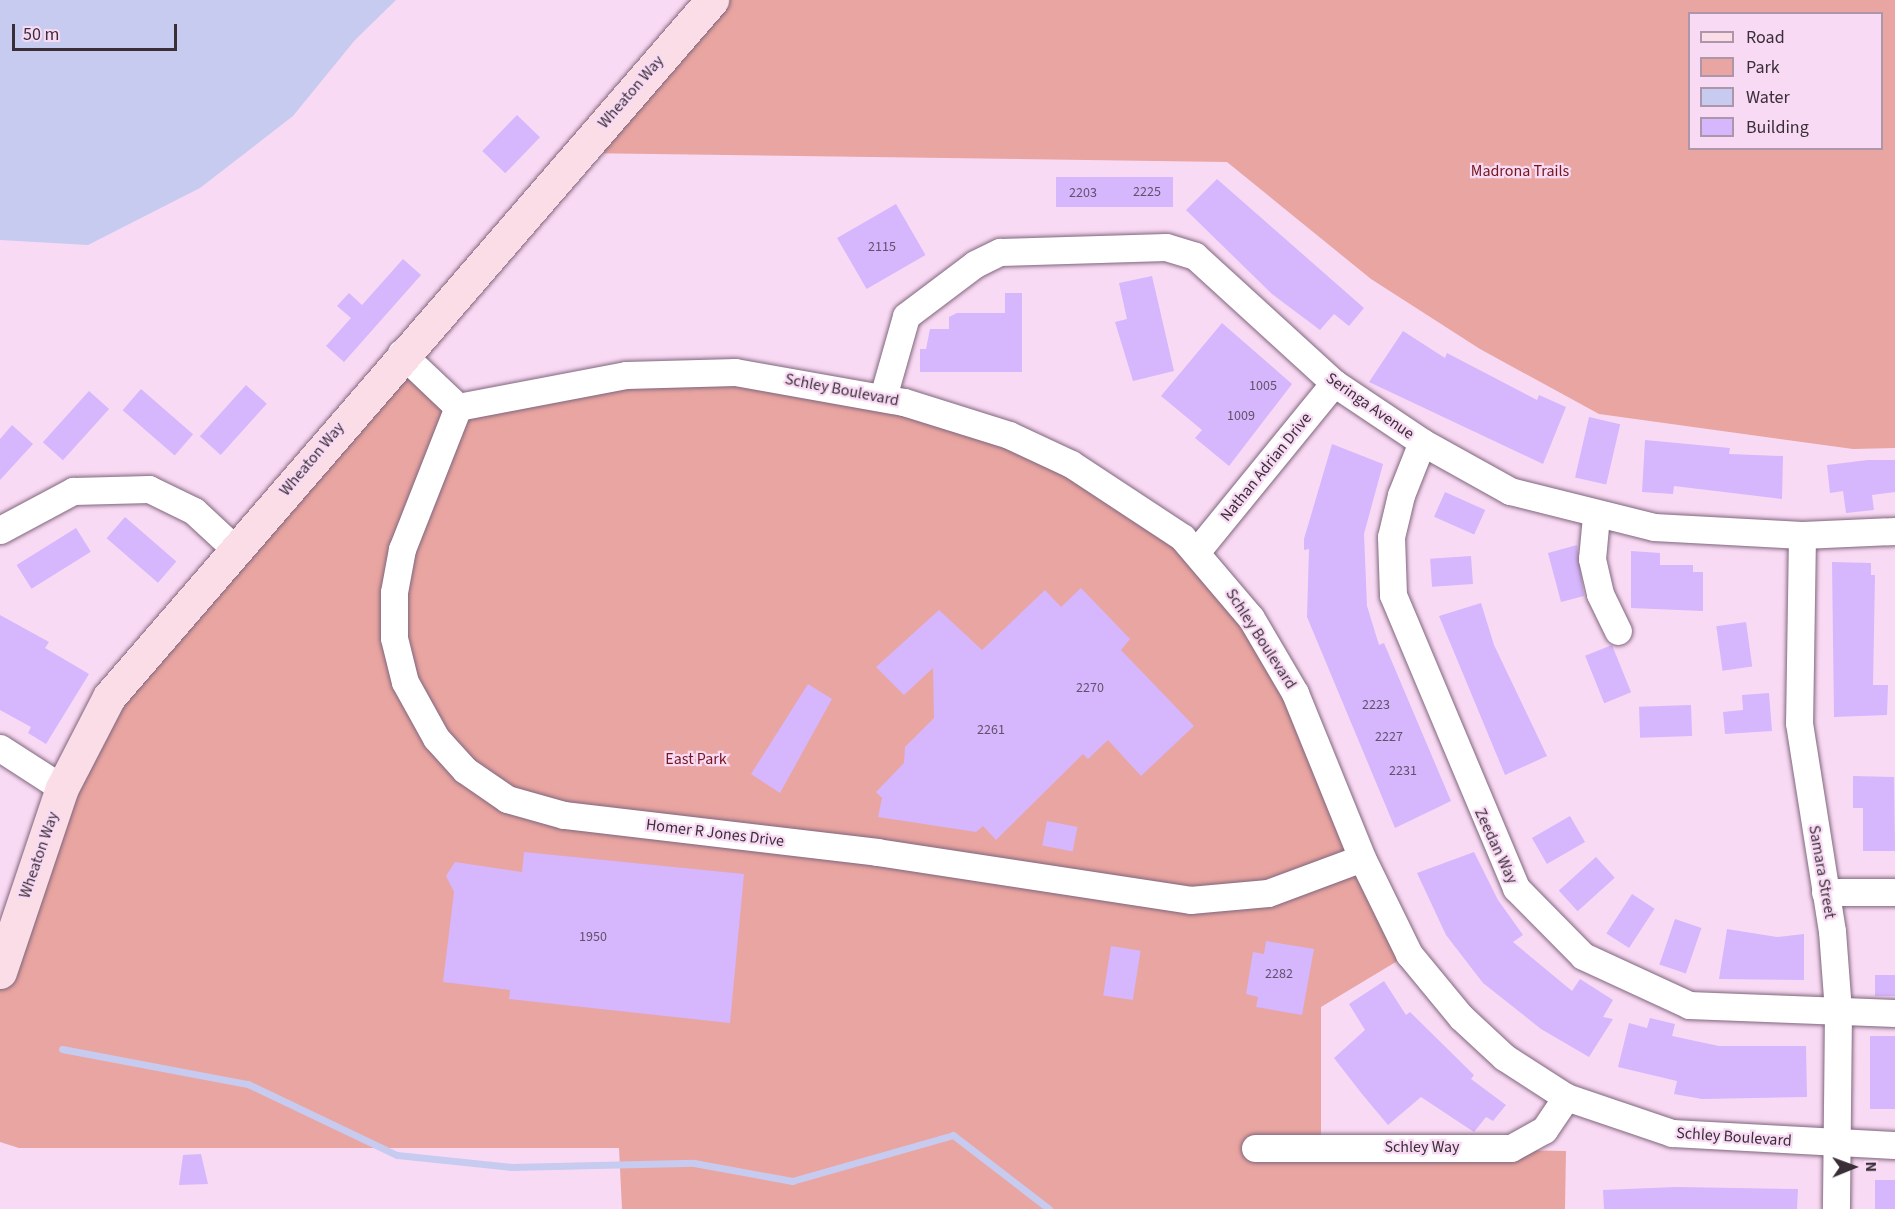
<!DOCTYPE html>
<style>
body{margin:0}
#map{position:relative;width:1895px;height:1209px;overflow:hidden;background:#f9daf4;font-family:"Source Sans 3",sans-serif}
div>[style]{position:absolute}
.green>*{inset:0;background:#e9a5a1}
.water>*{inset:0;background:#c7cbf0}
.stream>*{height:7px;margin:-3.5px;padding:0 3.5px;transform-origin:3.5px;border-radius:3.5px;background:#c7cbf0}
.building>*{inset:0;background:#d6b6fc;transform-origin:0 0}
.roads{filter:drop-shadow(0 0 2px #80667d) drop-shadow(0 0 2px #80667d)}
.minor>*{height:27px;margin:-13.5px;padding:0 13.5px;transform-origin:13.5px;border-radius:13.5px;background:#fff}
.major>*{height:33px;margin:-16.5px;padding:0 16.5px;transform-origin:16.5px;border-radius:16.5px;background:#fadde6}
span{translate:-50% -50%;white-space:nowrap;text-align:center;line-height:1.15;-webkit-text-stroke:4.5px #f9daf4;paint-order:stroke}
.number-label{font-size:14px;color:#615169}
.number-label span{-webkit-text-stroke-width:0}
.street-label{font-size:16px;color:#3a2f38}
.park-label{font-size:16px;color:#73161d}
.legend{position:absolute;left:1688px;top:12px;width:195px;height:138px;box-sizing:border-box;background:#f9daf4;border:2px solid #ad96a9;margin:0;padding:8px 10px;list-style:none;font-size:18px;color:#3a2f38}
.legend li{display:flex;align-items:center;gap:12px;height:30px}
.legend b{width:30px;border:2px solid #ad96a9}
.north{position:absolute;left:1823px;top:1137px;width:60px;height:60px;-webkit-text-stroke:4px #f9daf4;paint-order:stroke;rotate:89deg;font-size:16px;font-weight:700;line-height:24px;text-align:center;color:#3a2f38}
.north::after{content:'';display:block;margin:auto;width:21px;height:27px;background:#3a2f38;clip-path:polygon(50% 0,100% 100%,50% 72%,0 100%)}
.scale{position:absolute;left:12px;top:24px;width:165px;height:27px;box-sizing:border-box;border:3px solid #3a2f38;border-top:0;padding-left:8px;font-size:18px;line-height:21px;white-space:nowrap;color:#3a2f38;-webkit-text-stroke:4px #f9daf4;paint-order:stroke}
</style>
<div id="map">
<div class="green">
<i style="clip-path:polygon(evenodd,712px 0,1895px 0,1895px 448px,1853px 449px,1599px 414px,1480px 349px,1371px 279px,1227px 162px,578px 153px,712px 0,1690px 14px,1882px 14px,1882px 148px,1690px 148px,1690px 14px)"></i>
<i style="clip-path:polygon(401px 353px,458px 407px,626px 375px,904px 402px,1113px 489px,1251px 618px,1409px 954px,1321px 1007px,1321px 1147px,1566px 1151px,1565px 1209px,622px 1209px,619px 1148px,19px 1148px,0 1142px,0 972px,84px 741px)"></i>
</div>
<div class="water">
<i style="clip-path:polygon(0 0,396px 0,355px 40px,293px 116px,200px 188px,88px 245px,0 240px)"></i>
</div>
<div class="stream">
<i style="left:62px;top:1049px;width:189px;rotate:10.7deg"></i>
<i style="left:248px;top:1084px;width:165px;rotate:25.5deg"></i>
<i style="left:397px;top:1155px;width:115px;rotate:6deg"></i>
<i style="left:511px;top:1167px;width:183px;rotate:-1.3deg"></i>
<i style="left:694px;top:1163px;width:100px;rotate:10.4deg"></i>
<i style="left:792px;top:1181px;width:167px;rotate:-15.9deg"></i>
<i style="left:953px;top:1135px;width:121px;rotate:37.6deg"></i>
</div>
<div class="building">
<i style="left:517px;top:115px;width:32px;height:50px;rotate:44deg"></i>
<i style="left:1173px;top:177px;width:30px;height:117px;rotate:90deg"></i>
<i style="clip-path:polygon(1217px 179px,1364px 308px,1349px 326px,1334px 314px,1320px 330px,1272px 294px,1186px 210px)"></i>
<i style="left:896px;top:204px;width:59px;height:68px;rotate:60deg"></i>
<i style="clip-path:polygon(403px 259px,421px 275px,344px 362px,326px 346px,351px 318px,337px 306px,349px 293px,362px 305px)"></i>
<i style="clip-path:polygon(1152px 276px,1174px 371px,1133px 381px,1115px 322px,1127px 319px,1119px 283px)"></i>
<i style="clip-path:polygon(1005px 293px,1022px 293px,1022px 372px,920px 372px,920px 349px,926px 349px,930px 329px,949px 329px,949px 317px,957px 313px,1005px 313px)"></i>
<i style="clip-path:polygon(1222px 323px,1292px 384px,1229px 466px,1195px 438px,1202px 430px,1161px 396px)"></i>
<i style="clip-path:polygon(1403px 331px,1445px 358px,1447px 353px,1537px 400px,1539px 395px,1566px 407px,1543px 464px,1369px 382px)"></i>
<i style="left:246px;top:385px;width:28px;height:69px;rotate:42deg"></i>
<i style="left:141px;top:389px;width:69px;height:28px;rotate:41deg"></i>
<i style="left:89px;top:391px;width:27px;height:69px;rotate:42deg"></i>
<i style="left:1589px;top:417px;width:32px;height:62px;rotate:13deg"></i>
<i style="clip-path:polygon(12px 425px,33px 444px,0 480px,0 439px)"></i>
<i style="clip-path:polygon(1645px 440px,1730px 448px,1729px 454px,1783px 456px,1782px 499px,1674px 486px,1673px 494px,1642px 492px)"></i>
<i style="clip-path:polygon(1332px 444px,1383px 464px,1364px 534px,1367px 606px,1379px 645px,1384px 643px,1451px 801px,1395px 828px,1307px 617px,1309px 549px,1304px 550px,1304px 539px)"></i>
<i style="clip-path:polygon(1868px 460px,1895px 460px,1895px 492px,1872px 495px,1874px 510px,1846px 513px,1843px 491px,1830px 493px,1827px 465px)"></i>
<i style="left:1445px;top:492px;width:44px;height:27px;rotate:24deg"></i>
<i style="left:125px;top:517px;width:68px;height:28px;rotate:41deg"></i>
<i style="left:76px;top:528px;width:28px;height:70px;rotate:58deg"></i>
<i style="clip-path:polygon(1577px 545px,1584px 596px,1561px 602px,1548px 553px)"></i>
<i style="clip-path:polygon(1631px 551px,1660px 553px,1660px 565px,1693px 565px,1693px 572px,1703px 572px,1703px 611px,1631px 608px)"></i>
<i style="left:1471px;top:556px;width:28px;height:41px;rotate:86deg"></i>
<i style="clip-path:polygon(1832px 562px,1871px 563px,1871px 575px,1875px 575px,1873px 685px,1888px 685px,1887px 715px,1834px 717px)"></i>
<i style="clip-path:polygon(1081px 588px,1130px 639px,1121px 650px,1194px 726px,1141px 776px,1108px 740px,1088px 759px,1083px 754px,996px 840px,983px 826px,976px 832px,878px 817px,882px 798px,876px 792px,904px 763px,905px 747px,934px 718px,933px 668px,904px 695px,876px 667px,939px 610px,982px 650px,1045px 590px,1061px 607px)"></i>
<i style="clip-path:polygon(1481px 603px,1494px 645px,1547px 756px,1505px 775px,1439px 616px)"></i>
<i style="clip-path:polygon(0 615px,49px 642px,45px 648px,89px 674px,46px 744px,28px 733px,31px 727px,0 710px)"></i>
<i style="left:1746px;top:622px;width:45px;height:30px;rotate:82deg"></i>
<i style="left:1612px;top:645px;width:51px;height:29px;rotate:68deg"></i>
<i style="clip-path:polygon(808px 684px,832px 699px,780px 793px,751px 774px)"></i>
<i style="clip-path:polygon(1769px 693px,1772px 731px,1725px 734px,1723px 712px,1743px 710px,1742px 695px)"></i>
<i style="left:1691px;top:705px;width:31px;height:52px;rotate:88deg"></i>
<i style="clip-path:polygon(1853px 776px,1894px 777px,1895px 851px,1863px 851px,1863px 808px,1853px 808px)"></i>
<i style="left:1570px;top:816px;width:30px;height:44px;rotate:60deg"></i>
<i style="left:1047px;top:821px;width:31px;height:25px;rotate:11deg"></i>
<i style="clip-path:polygon(524px 852px,744px 874px,730px 1023px,509px 999px,510px 990px,443px 982px,454px 892px,446px 876px,455px 862px,522px 872px)"></i>
<i style="clip-path:polygon(1474px 852px,1498px 900px,1523px 935px,1513px 942px,1572px 991px,1580px 979px,1613px 1000px,1603px 1017px,1613px 1019px,1589px 1057px,1541px 1029px,1483px 983px,1446px 935px,1417px 873px)"></i>
<i style="left:1596px;top:857px;width:28px;height:50px;rotate:48deg"></i>
<i style="left:1632px;top:894px;width:27px;height:47px;rotate:33deg"></i>
<i style="left:1675px;top:919px;width:28px;height:48px;rotate:19deg"></i>
<i style="clip-path:polygon(1727px 929px,1777px 937px,1804px 934px,1804px 980px,1719px 979px)"></i>
<i style="clip-path:polygon(1266px 941px,1314px 949px,1302px 1015px,1256px 1007px,1258px 997px,1246px 994px,1253px 952px,1264px 954px)"></i>
<i style="left:1111px;top:946px;width:30px;height:50px;rotate:9deg"></i>
<i style="left:1875px;top:975px;width:20px;height:21px"></i>
<i style="clip-path:polygon(1384px 981px,1406px 1015px,1410px 1012px,1474px 1075px,1471px 1079px,1506px 1105px,1493px 1121px,1486px 1117px,1474px 1132px,1421px 1097px,1388px 1125px,1362px 1094px,1334px 1058px,1365px 1030px,1349px 1004px)"></i>
<i style="clip-path:polygon(1650px 1018px,1675px 1024px,1672px 1036px,1719px 1046px,1806px 1046px,1807px 1097px,1702px 1099px,1674px 1094px,1677px 1081px,1618px 1067px,1629px 1023px,1647px 1028px)"></i>
<i style="left:1870px;top:1036px;width:25px;height:73px"></i>
<i style="clip-path:polygon(201px 1154px,208px 1184px,179px 1185px,183px 1155px)"></i>
<i style="left:1875px;top:1180px;width:20px;height:29px"></i>
<i style="clip-path:polygon(1676px 1187px,1798px 1189px,1797px 1209px,1604px 1209px,1603px 1190px)"></i>
</div>
<div class="roads">
<div class="minor">
<i style="left:401px;top:353px;width:79px;rotate:43.5deg"></i>
<i style="left:458px;top:407px;width:171px;rotate:-10.8deg"></i>
<i style="left:626px;top:375px;width:109px;rotate:-1.6deg"></i>
<i style="left:735px;top:372px;width:172px;rotate:10.1deg"></i>
<i style="left:904px;top:402px;width:110px;rotate:17.4deg"></i>
<i style="left:1009px;top:435px;width:68px;rotate:25.1deg"></i>
<i style="left:1071px;top:464px;width:133px;rotate:33.3deg"></i>
<i style="left:1182px;top:537px;width:106px;rotate:49.6deg"></i>
<i style="left:1251px;top:618px;width:87px;rotate:59.6deg"></i>
<i style="left:1295px;top:693px;width:178px;rotate:67.9deg"></i>
<i style="left:1362px;top:858px;width:107px;rotate:63.9deg"></i>
<i style="left:1409px;top:954px;width:82px;rotate:50.5deg"></i>
<i style="left:1461px;top:1017px;width:59px;rotate:42.9deg"></i>
<i style="left:1504px;top:1057px;width:74px;rotate:32.8deg"></i>
<i style="left:1566px;top:1097px;width:112px;rotate:18.8deg"></i>
<i style="left:1672px;top:1133px;width:223px;rotate:3.1deg"></i>
<i style="left:883px;top:397px;width:84px;rotate:-74.1deg"></i>
<i style="left:906px;top:316px;width:86px;rotate:-37deg"></i>
<i style="left:975px;top:264px;width:28px;rotate:-26deg"></i>
<i style="left:1000px;top:252px;width:166px;rotate:-1.7deg"></i>
<i style="left:1166px;top:247px;width:30px;rotate:17deg"></i>
<i style="left:1195px;top:256px;width:188px;rotate:42.4deg"></i>
<i style="left:1334px;top:383px;width:106px;rotate:33.8deg"></i>
<i style="left:1422px;top:442px;width:101px;rotate:29.1deg"></i>
<i style="left:1510px;top:491px;width:148px;rotate:14deg"></i>
<i style="left:1654px;top:527px;width:148px;rotate:3.1deg"></i>
<i style="left:1802px;top:535px;width:93px;rotate:-2.5deg"></i>
<i style="left:458px;top:407px;width:153px;rotate:111.5deg"></i>
<i style="left:402px;top:549px;width:44px;rotate:100.5deg"></i>
<i style="left:394px;top:592px;width:46px;rotate:90deg"></i>
<i style="left:394px;top:638px;width:45px;rotate:76deg"></i>
<i style="left:405px;top:682px;width:64px;rotate:61deg"></i>
<i style="left:436px;top:738px;width:43px;rotate:47.8deg"></i>
<i style="left:465px;top:770px;width:51px;rotate:34.6deg"></i>
<i style="left:507px;top:799px;width:59px;rotate:15.7deg"></i>
<i style="left:564px;top:815px;width:315px;rotate:6.7deg"></i>
<i style="left:877px;top:852px;width:317px;rotate:8.7deg"></i>
<i style="left:1190px;top:900px;width:78px;rotate:-5.1deg"></i>
<i style="left:1268px;top:893px;width:100px;rotate:-20.4deg"></i>
<i style="left:1422px;top:442px;width:57px;rotate:111.6deg"></i>
<i style="left:1401px;top:495px;width:43px;rotate:103.4deg"></i>
<i style="left:1391px;top:537px;width:58px;rotate:88deg"></i>
<i style="left:1393px;top:595px;width:318px;rotate:67.2deg"></i>
<i style="left:1516px;top:888px;width:95px;rotate:45.4deg"></i>
<i style="left:1583px;top:956px;width:117px;rotate:24.8deg"></i>
<i style="left:1689px;top:1005px;width:206px;rotate:2.2deg"></i>
<i style="left:1596px;top:516px;width:43px;rotate:95.3deg"></i>
<i style="left:1592px;top:559px;width:36px;rotate:77deg"></i>
<i style="left:1600px;top:594px;width:41px;rotate:64.1deg"></i>
<i style="left:0;top:530px;width:83px;rotate:-28.1deg"></i>
<i style="left:73px;top:491px;width:76px;rotate:-1.5deg"></i>
<i style="left:149px;top:489px;width:50px;rotate:26.1deg"></i>
<i style="left:194px;top:511px;width:56px;rotate:42.8deg"></i>
<i style="left:1802px;top:535px;width:188px;rotate:90.9deg"></i>
<i style="left:1799px;top:723px;width:211px;rotate:81deg"></i>
<i style="left:1832px;top:931px;width:80px;rotate:85.7deg"></i>
<i style="left:1838px;top:1011px;width:198px;rotate:90.6deg"></i>
<i style="left:1197px;top:551px;width:217px;rotate:-50.8deg"></i>
<i style="left:0;top:748px;width:74px;rotate:32.8deg"></i>
<i style="left:1825px;top:892px;width:70px"></i>
<i style="left:1255px;top:1148px;width:256px"></i>
<i style="left:1511px;top:1148px;width:38px;rotate:-29deg"></i>
<i style="left:1544px;top:1130px;width:40px;rotate:-56deg"></i>
</div>
<div class="major">
<i style="left:0;top:972px;width:194px;rotate:-71.4deg"></i>
<i style="left:62px;top:788px;width:102px;rotate:-62.7deg"></i>
<i style="left:109px;top:697px;width:922px;rotate:-49.14deg"></i>
</div>
</div>
<div class="number-label">
<span style="left:1147px;top:192px">2225</span>
<span style="left:1083px;top:193px">2203</span>
<span style="left:882px;top:247px">2115</span>
<span style="left:1263px;top:386px">1005</span>
<span style="left:1241px;top:416px">1009</span>
<span style="left:1090px;top:688px">2270</span>
<span style="left:1376px;top:705px">2223</span>
<span style="left:991px;top:730px">2261</span>
<span style="left:1389px;top:737px">2227</span>
<span style="left:1403px;top:771px">2231</span>
<span style="left:593px;top:937px">1950</span>
<span style="left:1279px;top:974px">2282</span>
</div>
<div class="street-label">
<span style="left:631px;top:92px;rotate:-49deg">Wheaton Way</span>
<span style="left:842px;top:390px;rotate:11deg">Schley Boulevard</span>
<span style="left:1370px;top:406px;rotate:35deg">Seringa Avenue</span>
<span style="left:312px;top:459px;rotate:-50deg">Wheaton Way</span>
<span style="left:1266px;top:467px;rotate:-51deg">Nathan Adrian Drive</span>
<span style="left:1261px;top:639px;rotate:57deg">Schley Boulevard</span>
<span style="left:715px;top:833px;rotate:7deg">Homer R Jones Drive</span>
<span style="left:1496px;top:846px;rotate:65deg">Zeedan Way</span>
<span style="left:39px;top:855px;rotate:-71deg">Wheaton Way</span>
<span style="left:1822px;top:872px;rotate:80deg">Samara Street</span>
<span style="left:1734px;top:1137px;rotate:4deg">Schley Boulevard</span>
<span style="left:1422px;top:1147px">Schley Way</span>
</div>
<div class="park-label">
<span style="left:1520px;top:171px">Madrona Trails</span>
<span style="left:696px;top:759px">East Park</span>
</div>
<ul class="legend">
<li><b style="height:8px;background:#fadde6"></b>Road</li>
<li><b style="height:16px;background:#e9a5a1"></b>Park</li>
<li><b style="height:16px;background:#c7cbf0"></b>Water</li>
<li><b style="height:16px;background:#d6b6fc"></b>Building</li>
</ul>
<div class="north">N</div>
<div class="scale">50 m</div>
</div>
